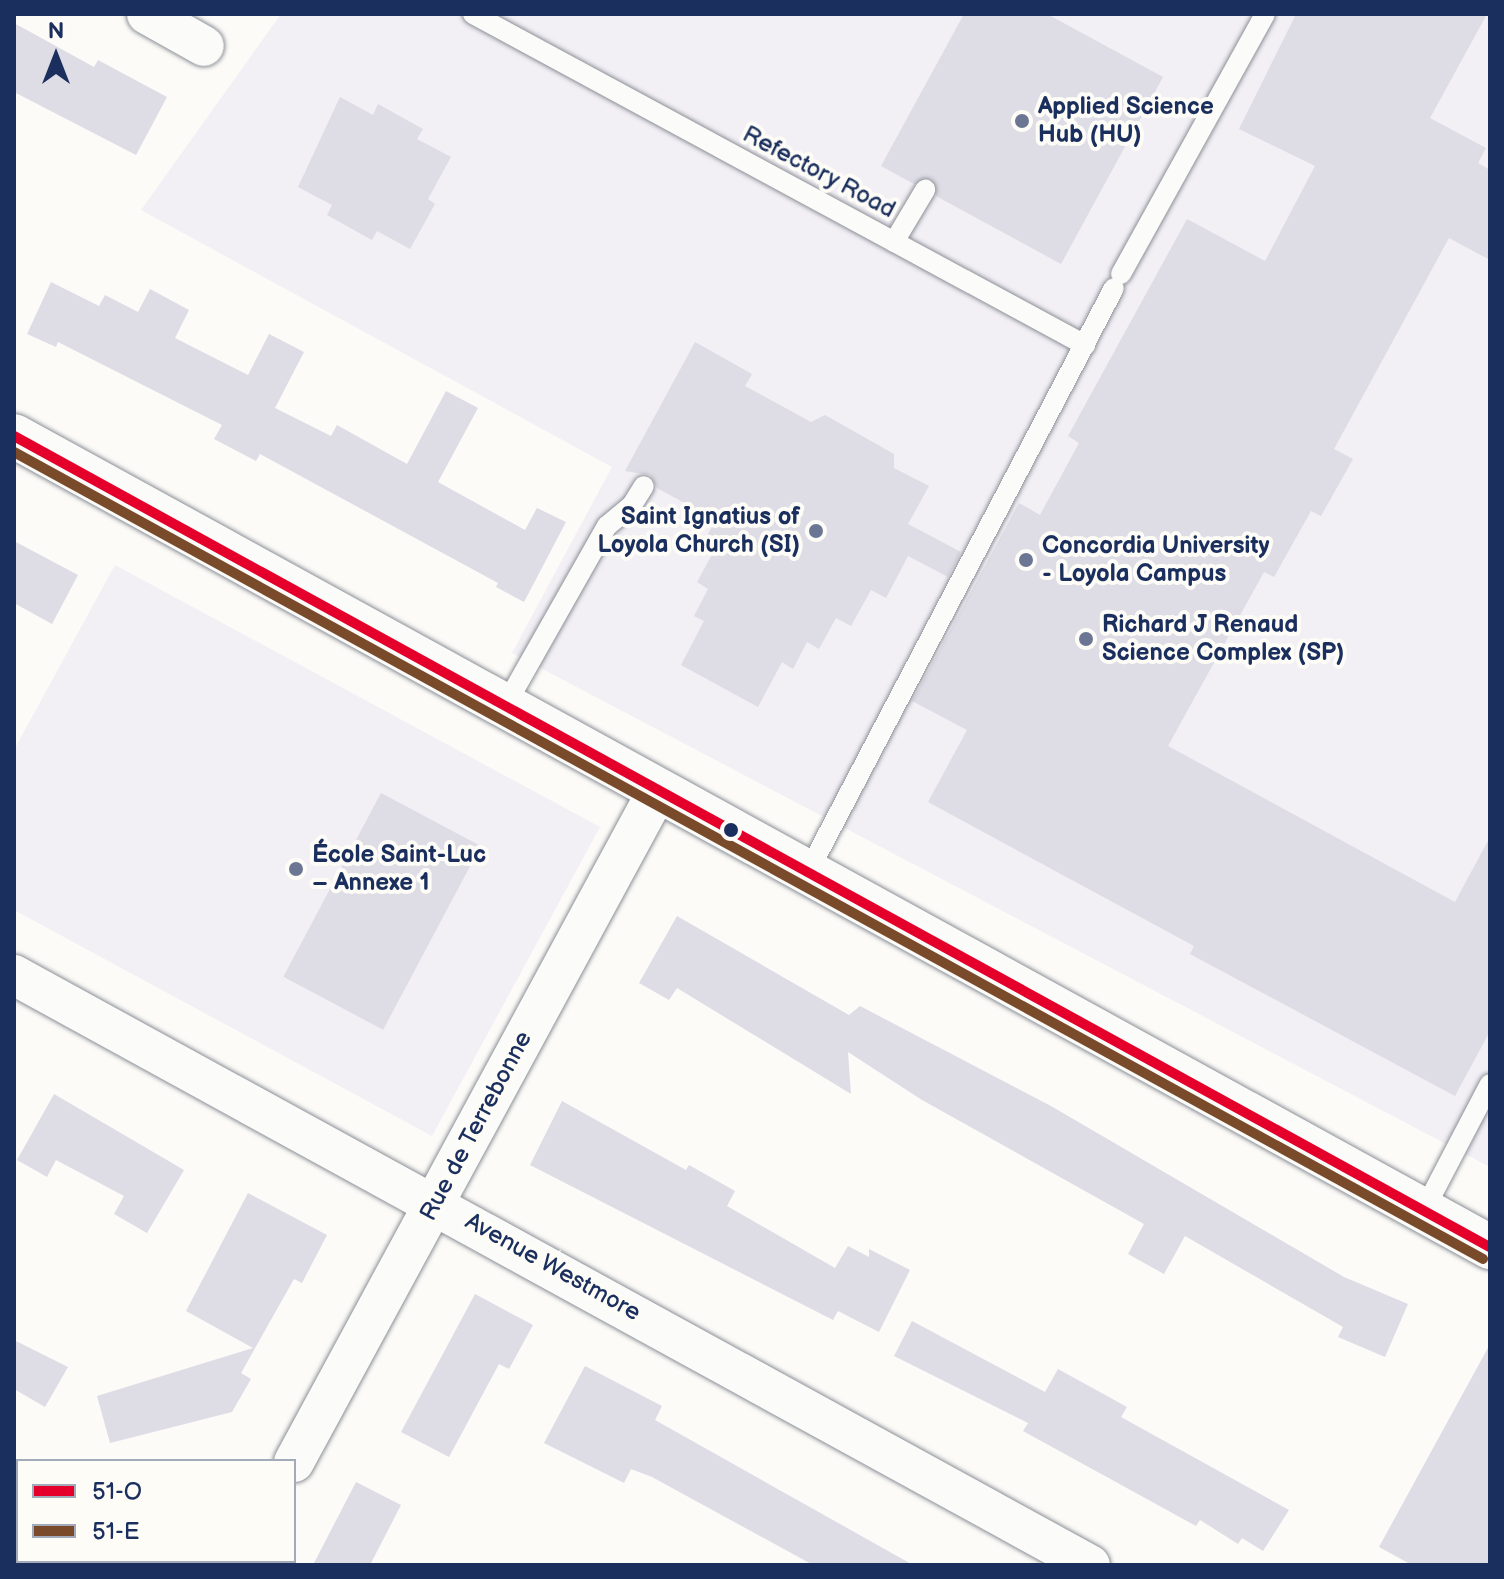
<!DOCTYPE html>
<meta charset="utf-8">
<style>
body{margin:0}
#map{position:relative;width:1504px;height:1579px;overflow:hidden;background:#fcfbf8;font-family:"Balsamiq Sans",sans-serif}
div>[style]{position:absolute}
.built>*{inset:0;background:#f2eff5}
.building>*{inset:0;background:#dedce5;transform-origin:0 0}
.roads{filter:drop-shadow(0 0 2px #8c9097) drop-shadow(0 0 2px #8c9097)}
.service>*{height:20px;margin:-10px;padding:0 10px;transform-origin:10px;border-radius:10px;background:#fbfbf9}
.minor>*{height:40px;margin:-20px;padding:0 20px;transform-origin:20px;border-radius:20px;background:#fbfbf9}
.tertiary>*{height:44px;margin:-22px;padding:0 22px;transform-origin:22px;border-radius:22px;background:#fbfbf9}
.bus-1>*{height:10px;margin:-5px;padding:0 5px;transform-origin:5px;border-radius:5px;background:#e4002b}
.bus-2>*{height:10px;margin:-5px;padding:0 5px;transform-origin:5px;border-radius:5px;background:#7a4b2a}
.dots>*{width:22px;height:22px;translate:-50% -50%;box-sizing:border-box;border:4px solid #fdfcf7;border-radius:50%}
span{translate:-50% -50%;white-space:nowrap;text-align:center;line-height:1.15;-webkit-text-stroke:8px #fdfcf7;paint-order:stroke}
.poi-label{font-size:24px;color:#1b2f5e;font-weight:700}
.left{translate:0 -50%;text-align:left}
.right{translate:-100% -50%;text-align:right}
.street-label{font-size:24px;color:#1b2f5e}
.frame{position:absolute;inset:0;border:16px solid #1b2f5e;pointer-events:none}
.legend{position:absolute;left:16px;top:1459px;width:280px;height:104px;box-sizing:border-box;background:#fdfcf7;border:2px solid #a3aaba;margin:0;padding:10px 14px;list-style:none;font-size:24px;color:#1b2f5e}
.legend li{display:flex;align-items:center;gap:16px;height:40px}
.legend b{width:40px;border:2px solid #a3aaba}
.north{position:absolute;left:16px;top:16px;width:80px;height:80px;-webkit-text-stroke:6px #fdfcf7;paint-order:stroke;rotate:0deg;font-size:22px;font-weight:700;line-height:32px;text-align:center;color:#1b2f5e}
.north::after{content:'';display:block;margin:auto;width:28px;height:36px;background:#1b2f5e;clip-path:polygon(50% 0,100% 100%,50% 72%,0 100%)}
</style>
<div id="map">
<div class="built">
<i style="clip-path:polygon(281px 14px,1490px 14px,1490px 1167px,512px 653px,612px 467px,141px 210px)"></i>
<i style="clip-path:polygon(115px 565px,600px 827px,432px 1136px,14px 910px,14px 750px)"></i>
</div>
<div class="building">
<i style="clip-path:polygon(964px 14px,1047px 14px,1163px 77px,1061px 264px,936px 196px,931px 179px,914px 184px,881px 166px)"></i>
<i style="clip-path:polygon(1296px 14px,1487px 14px,1430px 118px,1486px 148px,1478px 163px,1490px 170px,1490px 260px,1449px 238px,1334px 449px,1353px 459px,1321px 516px,1311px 511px,1274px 577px,1264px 572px,1168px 746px,1455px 902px,1490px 837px,1490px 1031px,1455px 1096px,1190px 954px,1194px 946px,928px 802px,967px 730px,912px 701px,1019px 503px,1040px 515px,1079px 443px,1068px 436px,1187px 219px,1265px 261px,1315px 166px,1239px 129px)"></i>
<i style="clip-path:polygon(14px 23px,94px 67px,98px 60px,167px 97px,136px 155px,14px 92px)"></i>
<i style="clip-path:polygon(340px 97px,373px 115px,378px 104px,423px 129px,417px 139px,451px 157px,428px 199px,435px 204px,410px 249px,377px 231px,372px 240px,327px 215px,332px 205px,298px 187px)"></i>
<i style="clip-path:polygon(51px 282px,99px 306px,105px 295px,138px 312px,150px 289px,189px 310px,175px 338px,248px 375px,269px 334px,304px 352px,275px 408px,331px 436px,337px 425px,407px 464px,446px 391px,478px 408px,438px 482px,525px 530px,537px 508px,566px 522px,524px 602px,496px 587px,498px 583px,260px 454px,256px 461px,214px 439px,222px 425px,58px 342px,56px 347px,27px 334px)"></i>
<i style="clip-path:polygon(695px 342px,752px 374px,745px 386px,811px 422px,825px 415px,894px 454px,894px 468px,929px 486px,908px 524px,961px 552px,948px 577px,908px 556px,886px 598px,871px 590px,851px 626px,836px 618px,819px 649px,807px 642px,793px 669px,782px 662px,758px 707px,681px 665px,704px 621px,694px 616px,708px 589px,697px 582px,714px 551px,702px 544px,716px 520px,657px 488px,650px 475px,625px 471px)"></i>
<i style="clip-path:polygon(14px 541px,78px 575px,52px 624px,14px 603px)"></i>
<i style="left:381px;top:793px;width:113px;height:208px;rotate:28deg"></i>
<i style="clip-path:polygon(677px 916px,849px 1015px,860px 1006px,1051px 1106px,1344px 1277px,1408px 1304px,1385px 1357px,1338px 1337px,1343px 1327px,1185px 1236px,1164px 1274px,1128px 1254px,1144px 1224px,922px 1100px,848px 1052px,851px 1094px,677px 988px,669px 1000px,639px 983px)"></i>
<i style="clip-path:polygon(54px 1094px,184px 1170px,147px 1233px,114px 1214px,124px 1196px,56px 1160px,47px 1177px,17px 1160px)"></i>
<i style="clip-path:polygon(562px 1101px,686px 1170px,689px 1165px,735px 1191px,727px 1206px,835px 1268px,848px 1246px,869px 1257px,869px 1249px,910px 1270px,879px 1332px,838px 1311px,833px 1320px,530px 1165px)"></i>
<i style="clip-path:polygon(248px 1193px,327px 1235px,302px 1283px,294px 1279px,241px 1373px,251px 1379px,232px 1412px,110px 1443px,97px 1396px,253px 1348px,186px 1311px)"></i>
<i style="clip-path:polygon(475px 1294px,533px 1325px,509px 1369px,499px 1364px,449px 1457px,401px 1432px)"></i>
<i style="clip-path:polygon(912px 1321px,1045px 1392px,1058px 1369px,1127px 1407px,1121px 1417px,1289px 1510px,1263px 1551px,1242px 1538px,1238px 1544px,1200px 1520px,1196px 1526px,1023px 1431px,1028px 1423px,894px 1356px)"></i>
<i style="clip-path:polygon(14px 1340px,68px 1367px,45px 1407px,14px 1389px)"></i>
<i style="clip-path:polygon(1490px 1344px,1490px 1565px,1412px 1565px,1379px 1547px)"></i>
<i style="clip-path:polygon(585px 1366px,662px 1406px,655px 1420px,913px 1565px,813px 1565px,652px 1477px,631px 1469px,624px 1483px,544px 1443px)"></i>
<i style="clip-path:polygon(356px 1482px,401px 1505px,370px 1565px,313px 1565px)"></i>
</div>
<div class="roads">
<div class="service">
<i style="left:473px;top:14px;width:696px;rotate:28.41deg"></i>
<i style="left:894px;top:242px;width:61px;rotate:-59.2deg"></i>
<i style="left:1121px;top:274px;width:297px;rotate:-61deg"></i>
<i style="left:505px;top:706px;width:207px;rotate:-60.5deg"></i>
<i style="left:607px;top:526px;width:33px;rotate:-40deg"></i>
<i style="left:632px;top:505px;width:22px;rotate:-58deg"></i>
<i style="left:808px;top:872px;width:659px;rotate:-62.35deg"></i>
<i style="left:1424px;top:1210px;width:142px;rotate:-62.4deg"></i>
</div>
<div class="minor">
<i style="left:147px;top:14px;width:65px;rotate:29.3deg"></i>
<i style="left:14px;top:975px;width:1227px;rotate:28.74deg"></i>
<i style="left:294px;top:1462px;width:764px;rotate:-61.56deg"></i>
<i style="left:14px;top:1497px;width:4px;rotate:27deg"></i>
<i style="left:131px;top:1561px;width:8px;rotate:30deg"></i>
<i style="left:239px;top:1565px;width:4px;rotate:-63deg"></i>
</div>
<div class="tertiary">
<i style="left:14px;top:436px;width:1684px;rotate:28.79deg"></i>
</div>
</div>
<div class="bus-1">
<i style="left:14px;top:436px;width:1684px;rotate:28.79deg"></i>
</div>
<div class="bus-2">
<i style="left:14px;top:452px;width:1676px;rotate:28.78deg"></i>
</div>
<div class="dots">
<i style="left:1022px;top:121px;background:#6a7694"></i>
<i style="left:816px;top:531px;background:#6a7694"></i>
<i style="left:1026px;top:560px;background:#6a7694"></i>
<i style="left:1086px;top:639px;background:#6a7694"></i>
<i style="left:731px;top:830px;background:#1b2f5e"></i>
<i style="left:296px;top:869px;background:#6a7694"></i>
</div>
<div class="poi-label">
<span class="left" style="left:1038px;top:121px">Applied Science<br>Hub (HU)</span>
<span class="right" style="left:800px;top:531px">Saint Ignatius of<br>Loyola Church (SI)</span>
<span class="left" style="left:1042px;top:560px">Concordia University<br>- Loyola Campus</span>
<span class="left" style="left:1102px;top:639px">Richard J Renaud<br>Science Complex (SP)</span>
<span class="left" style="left:312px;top:869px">École Saint-Luc<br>– Annexe 1</span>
</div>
<div class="street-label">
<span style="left:819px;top:172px;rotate:28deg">Refectory Road</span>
<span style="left:476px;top:1126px;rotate:-62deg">Rue de Terrebonne</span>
<span style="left:553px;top:1267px;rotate:29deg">Avenue Westmore</span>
</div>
<div class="frame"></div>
<ul class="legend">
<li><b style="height:10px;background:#e4002b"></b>51-O</li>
<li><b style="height:10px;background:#7a4b2a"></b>51-E</li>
</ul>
<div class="north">N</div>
</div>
